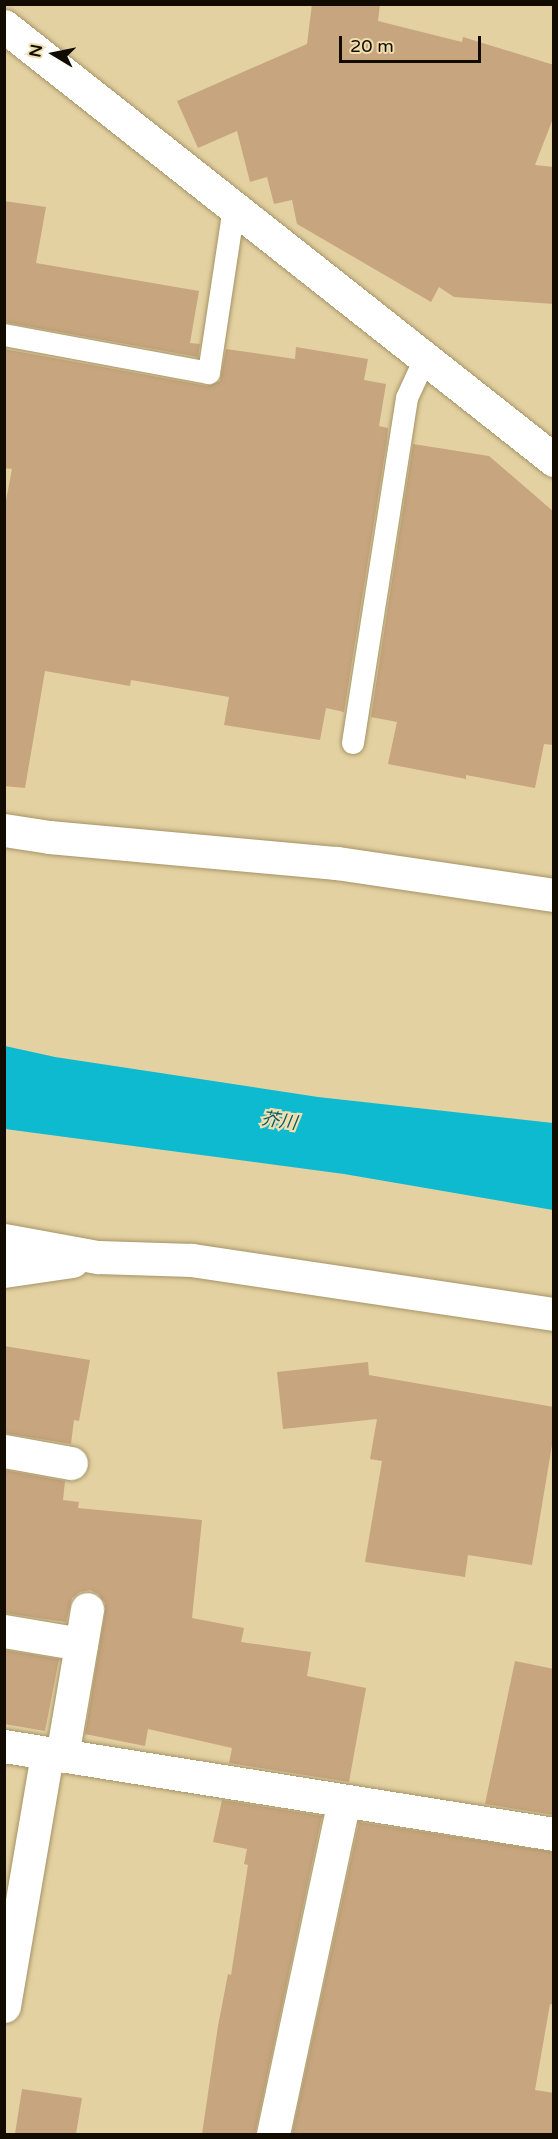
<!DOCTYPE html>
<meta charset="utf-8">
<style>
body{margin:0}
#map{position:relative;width:558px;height:2139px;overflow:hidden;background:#e3d1a2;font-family:"Varela Round","Noto Sans JP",sans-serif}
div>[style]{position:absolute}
.water>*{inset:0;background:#0dbacf}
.building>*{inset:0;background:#c7a57f}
.roads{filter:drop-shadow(0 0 2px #a69467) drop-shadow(0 0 2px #a69467)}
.lane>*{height:22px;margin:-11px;padding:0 11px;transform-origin:11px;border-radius:11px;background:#fff}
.street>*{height:33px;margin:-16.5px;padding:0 16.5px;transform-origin:16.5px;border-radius:16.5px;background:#fff}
span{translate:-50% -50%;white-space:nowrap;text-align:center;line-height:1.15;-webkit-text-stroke:4.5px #f0deae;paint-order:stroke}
.water-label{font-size:18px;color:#055c67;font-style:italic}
.frame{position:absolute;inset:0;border:6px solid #120c00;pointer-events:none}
.north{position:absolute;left:24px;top:24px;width:60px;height:60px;-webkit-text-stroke:4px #f0deae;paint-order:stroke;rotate:280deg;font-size:16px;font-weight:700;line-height:24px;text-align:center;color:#120c00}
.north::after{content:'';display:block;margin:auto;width:21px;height:27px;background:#120c00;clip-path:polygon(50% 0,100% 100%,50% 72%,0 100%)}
.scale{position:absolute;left:339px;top:36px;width:142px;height:27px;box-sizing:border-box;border:3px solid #120c00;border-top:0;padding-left:8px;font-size:18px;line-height:21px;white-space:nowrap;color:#120c00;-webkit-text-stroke:4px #f0deae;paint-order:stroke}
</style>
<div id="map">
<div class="water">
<i style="clip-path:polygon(5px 1046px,55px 1057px,318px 1097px,553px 1123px,553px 1210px,344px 1174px,5px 1129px)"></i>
</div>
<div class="building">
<i style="clip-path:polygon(312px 4px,380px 4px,378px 21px,462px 42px,463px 37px,554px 65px,554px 116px,535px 165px,554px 167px,554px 304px,454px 297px,439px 287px,431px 302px,297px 224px,292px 200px,274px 204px,267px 177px,250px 182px,237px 131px,198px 148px,177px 101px,307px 44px)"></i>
<i style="clip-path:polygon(4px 201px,46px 207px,36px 263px,199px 291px,190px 343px,200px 344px,198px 357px,4px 322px)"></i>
<i style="clip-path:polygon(296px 347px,368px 359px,364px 380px,386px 384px,379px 426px,388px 428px,387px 440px,344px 712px,326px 708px,320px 740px,224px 725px,229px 697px,131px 680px,130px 686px,45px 671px,25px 788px,4px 786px,4px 511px,12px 469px,4px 468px,4px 349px,207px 386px,220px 381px,226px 349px,295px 359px)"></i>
<i style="clip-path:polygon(413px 444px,489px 456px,554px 512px,554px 745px,544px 744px,535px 788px,466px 775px,466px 779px,388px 764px,397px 722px,371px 717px)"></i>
<i style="clip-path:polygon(4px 1346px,90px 1360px,79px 1421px,74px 1420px,71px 1444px,4px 1433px)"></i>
<i style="clip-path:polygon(368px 1362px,369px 1375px,554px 1407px,554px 1433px,532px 1565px,468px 1555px,465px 1577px,365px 1562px,382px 1461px,370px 1459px,377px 1419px,283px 1429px,277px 1372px)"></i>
<i style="clip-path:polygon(4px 1470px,65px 1481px,63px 1500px,79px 1502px,78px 1508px,202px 1520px,192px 1618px,244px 1628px,241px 1642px,311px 1652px,307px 1676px,366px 1688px,349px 1782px,229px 1763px,232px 1748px,148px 1729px,145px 1746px,85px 1734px,105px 1612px,105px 1603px,98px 1594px,90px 1590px,80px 1592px,72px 1598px,66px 1622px,4px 1613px)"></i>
<i style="clip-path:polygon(4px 1650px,59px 1659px,45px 1731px,4px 1724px)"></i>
<i style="clip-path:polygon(515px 1661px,554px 1669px,554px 1815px,485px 1804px)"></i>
<i style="clip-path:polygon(222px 1800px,322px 1816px,255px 2134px,202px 2134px,218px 2026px,228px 1974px,231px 1975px,248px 1865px,244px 1864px,247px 1849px,213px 1842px)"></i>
<i style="clip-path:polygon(359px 1822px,554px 1852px,554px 2005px,550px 2004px,535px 2090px,554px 2093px,554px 2134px,292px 2134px)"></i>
<i style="clip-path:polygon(22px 2089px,82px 2098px,76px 2134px,15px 2134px)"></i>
</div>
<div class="roads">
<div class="lane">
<i style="left:4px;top:335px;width:208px;rotate:10.5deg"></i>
<i style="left:209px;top:373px;width:168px;rotate:-81.4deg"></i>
<i style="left:353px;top:743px;width:349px;rotate:-81.1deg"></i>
<i style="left:407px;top:398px;width:43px;rotate:-65.2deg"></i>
</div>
<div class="street">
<i style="left:4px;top:26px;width:701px;rotate:38.28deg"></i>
<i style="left:4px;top:830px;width:46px;rotate:8.8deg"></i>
<i style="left:49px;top:837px;width:289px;rotate:5.2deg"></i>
<i style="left:337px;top:863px;width:219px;rotate:8.4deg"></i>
<i style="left:4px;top:1240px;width:96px;rotate:10.3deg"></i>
<i style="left:98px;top:1257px;width:94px;rotate:1.8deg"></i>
<i style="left:192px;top:1260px;width:366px;rotate:8.5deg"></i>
<i style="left:4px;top:1271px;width:69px;rotate:-8.4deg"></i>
<i style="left:4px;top:1451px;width:68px;rotate:10.2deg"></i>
<i style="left:4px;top:1631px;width:78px;rotate:9.6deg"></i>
<i style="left:4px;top:1746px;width:557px;rotate:9.09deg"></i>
<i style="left:62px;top:1756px;width:149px;rotate:-80.3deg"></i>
<i style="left:4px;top:2006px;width:256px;rotate:-80.3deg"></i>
<i style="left:273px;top:2134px;width:340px;rotate:-78deg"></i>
</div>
</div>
<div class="water-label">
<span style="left:279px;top:1121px;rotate:8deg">芥川</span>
</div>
<div class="frame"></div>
<div class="north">N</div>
<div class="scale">20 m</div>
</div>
